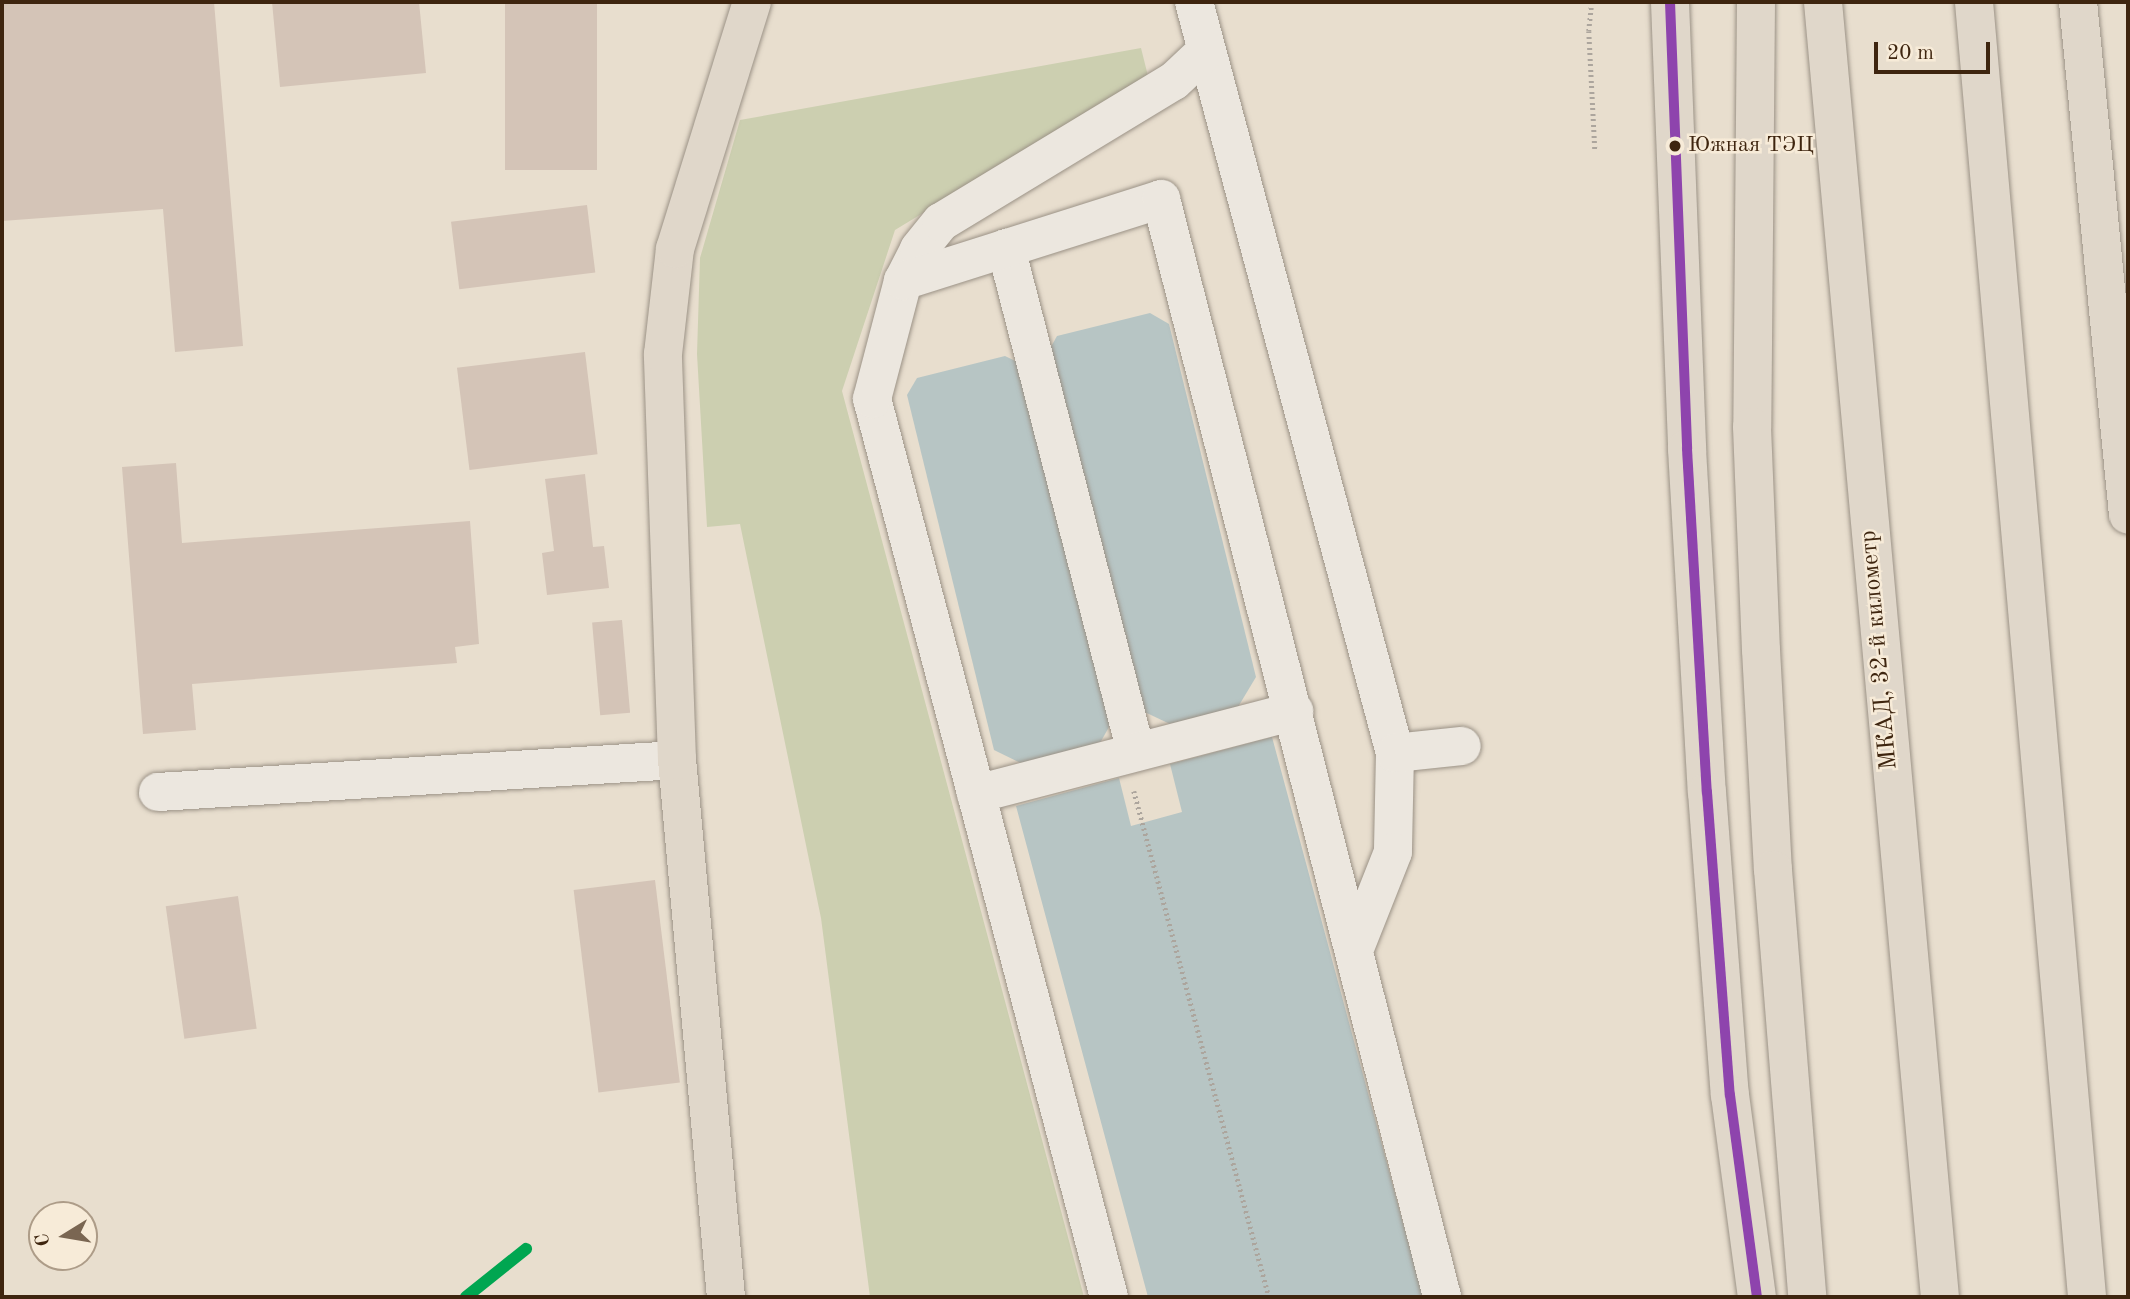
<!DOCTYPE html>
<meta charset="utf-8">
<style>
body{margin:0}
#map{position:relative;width:2130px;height:1299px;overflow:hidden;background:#e8dece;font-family:"Old Standard TT",serif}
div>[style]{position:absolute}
.green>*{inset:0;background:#cccfb0}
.water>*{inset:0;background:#b7c5c4}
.building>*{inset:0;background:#d4c4b7;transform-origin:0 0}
.path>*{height:4.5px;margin-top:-2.25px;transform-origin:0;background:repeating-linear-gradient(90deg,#aca59d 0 2px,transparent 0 5.5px)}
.roads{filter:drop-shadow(0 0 2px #9b9286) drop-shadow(0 0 2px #9b9286)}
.minor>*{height:38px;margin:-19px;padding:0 19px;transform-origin:19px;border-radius:19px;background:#ece7df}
.major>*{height:38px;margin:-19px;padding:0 19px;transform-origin:19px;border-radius:19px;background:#e0d7ca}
.highway>*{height:38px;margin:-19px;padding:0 19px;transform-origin:19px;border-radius:19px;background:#e0d7ca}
.bus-1>*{height:10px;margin:-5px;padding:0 5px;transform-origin:5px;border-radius:5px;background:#8e44ad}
.rail-1>*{height:12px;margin:-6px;padding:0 6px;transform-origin:6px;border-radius:6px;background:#00a651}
.dots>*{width:19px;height:19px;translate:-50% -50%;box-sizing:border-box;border:4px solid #f7ebd8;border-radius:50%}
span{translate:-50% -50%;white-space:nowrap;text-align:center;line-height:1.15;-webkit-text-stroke:5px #f7ebd8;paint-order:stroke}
.bus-label{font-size:22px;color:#3e250f}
.left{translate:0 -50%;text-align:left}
.street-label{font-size:24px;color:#3e250f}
.frame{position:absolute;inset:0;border:4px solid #3e250f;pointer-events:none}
.north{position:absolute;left:28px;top:1201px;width:70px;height:70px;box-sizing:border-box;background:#f7ebd8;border:2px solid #ad9c88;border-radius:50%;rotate:259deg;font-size:19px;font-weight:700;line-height:28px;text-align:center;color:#3e250f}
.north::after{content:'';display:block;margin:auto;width:24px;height:32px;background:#7a6652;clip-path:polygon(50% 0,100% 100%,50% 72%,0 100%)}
.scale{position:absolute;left:1874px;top:42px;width:116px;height:32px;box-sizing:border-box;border:4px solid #3e250f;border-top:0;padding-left:9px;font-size:21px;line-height:24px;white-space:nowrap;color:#3e250f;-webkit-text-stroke:5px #f7ebd8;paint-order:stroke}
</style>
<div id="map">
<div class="green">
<i style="clip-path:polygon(1141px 48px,1148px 76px,895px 230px,842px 391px,1084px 1297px,870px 1297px,821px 918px,740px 524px,707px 527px,697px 354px,700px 258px,740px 120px)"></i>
</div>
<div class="water">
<i style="clip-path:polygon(1150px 313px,1169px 324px,1256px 677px,1238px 707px,1170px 724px,1134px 707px,1047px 354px,1057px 336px)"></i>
<i style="clip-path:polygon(1005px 356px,1026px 366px,1113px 720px,1096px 750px,1029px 767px,994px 750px,907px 395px,917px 378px)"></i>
<i style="clip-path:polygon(1272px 737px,1423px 1297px,1148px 1297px,1016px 806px,1119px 778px,1131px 826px,1182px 812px,1170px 764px)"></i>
</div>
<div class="building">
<i style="clip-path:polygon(2px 2px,214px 2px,243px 346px,175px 352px,163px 209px,2px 221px)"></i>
<i style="clip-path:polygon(272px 2px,419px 2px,426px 73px,280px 87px)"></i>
<i style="left:505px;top:2px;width:92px;height:168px"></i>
<i style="left:587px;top:205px;width:68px;height:137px;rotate:83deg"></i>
<i style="left:585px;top:352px;width:103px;height:129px;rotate:83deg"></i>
<i style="clip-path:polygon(176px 463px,182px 543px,470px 521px,479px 644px,455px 647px,457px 663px,192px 684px,196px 730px,143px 734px,122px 467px)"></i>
<i style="clip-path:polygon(585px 474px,593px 547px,604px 546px,609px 588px,547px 595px,542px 553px,554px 551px,545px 479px)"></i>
<i style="left:622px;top:620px;width:93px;height:30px;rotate:85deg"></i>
<i style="left:655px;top:880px;width:204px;height:82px;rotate:83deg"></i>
<i style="left:238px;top:896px;width:134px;height:73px;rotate:82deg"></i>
</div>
<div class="path">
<i style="left:1592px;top:2px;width:29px;rotate:96deg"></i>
<i style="left:1589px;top:31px;width:118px;rotate:87.1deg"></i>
<i style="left:1134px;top:791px;width:524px;rotate:75.06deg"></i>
</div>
<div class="roads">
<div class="minor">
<i style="left:1194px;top:2px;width:777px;rotate:75.02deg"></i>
<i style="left:1395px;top:753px;width:99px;rotate:91.2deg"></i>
<i style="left:1393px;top:852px;width:103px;rotate:111.6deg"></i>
<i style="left:1006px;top:248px;width:520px;rotate:75.54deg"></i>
<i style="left:903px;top:281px;width:36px;rotate:-63deg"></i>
<i style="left:919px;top:249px;width:35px;rotate:-51deg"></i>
<i style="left:941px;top:222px;width:272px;rotate:-31.2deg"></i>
<i style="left:1174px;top:81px;width:44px;rotate:-43.2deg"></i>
<i style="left:1395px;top:753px;width:67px;rotate:-6deg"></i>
<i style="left:158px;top:792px;width:520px;rotate:-3.53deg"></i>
<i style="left:976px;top:794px;width:329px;rotate:-14.6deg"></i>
<i style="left:1109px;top:1297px;width:929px;rotate:-104.78deg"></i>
<i style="left:872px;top:399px;width:122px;rotate:-75.3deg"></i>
<i style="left:903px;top:281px;width:271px;rotate:-17.6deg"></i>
<i style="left:1161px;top:199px;width:1133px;rotate:75.64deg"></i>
</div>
<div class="major">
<i style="left:1670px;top:2px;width:447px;rotate:87.8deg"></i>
<i style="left:1687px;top:449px;width:344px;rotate:86.7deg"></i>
<i style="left:1707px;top:792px;width:304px;rotate:85.7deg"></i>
<i style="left:1730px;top:1095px;width:204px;rotate:82.4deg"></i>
<i style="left:1756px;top:2px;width:425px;rotate:90.5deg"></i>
<i style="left:1752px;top:427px;width:223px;rotate:87.7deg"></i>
<i style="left:1761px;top:650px;width:220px;rotate:86.9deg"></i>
<i style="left:1773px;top:870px;width:428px;rotate:85.4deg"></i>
<i style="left:2078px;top:2px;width:515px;rotate:84.43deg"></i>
<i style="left:726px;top:1297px;width:539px;rotate:-95.21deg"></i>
<i style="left:677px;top:760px;width:406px;rotate:-92deg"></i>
<i style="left:663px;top:354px;width:106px;rotate:-83.5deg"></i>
<i style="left:675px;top:249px;width:259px;rotate:-72.7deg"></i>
</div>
<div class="highway">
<i style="left:1823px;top:2px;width:1300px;rotate:84.84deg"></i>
<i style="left:1974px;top:2px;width:1300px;rotate:85.01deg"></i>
</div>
</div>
<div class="bus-1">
<i style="left:1670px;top:2px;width:447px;rotate:87.8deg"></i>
<i style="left:1687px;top:449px;width:344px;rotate:86.7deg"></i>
<i style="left:1707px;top:792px;width:304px;rotate:85.7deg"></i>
<i style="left:1730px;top:1095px;width:204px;rotate:82.4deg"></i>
</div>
<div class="rail-1">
<i style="left:466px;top:1297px;width:77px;rotate:-38.7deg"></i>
</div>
<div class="dots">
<i style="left:1675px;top:146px;background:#3e250f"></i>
</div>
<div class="bus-label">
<span class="left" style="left:1688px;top:146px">Южная ТЭЦ</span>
</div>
<div class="street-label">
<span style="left:1880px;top:650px;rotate:-95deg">МКАД, 32-й километр</span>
</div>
<div class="frame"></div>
<div class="north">С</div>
<div class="scale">20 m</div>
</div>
